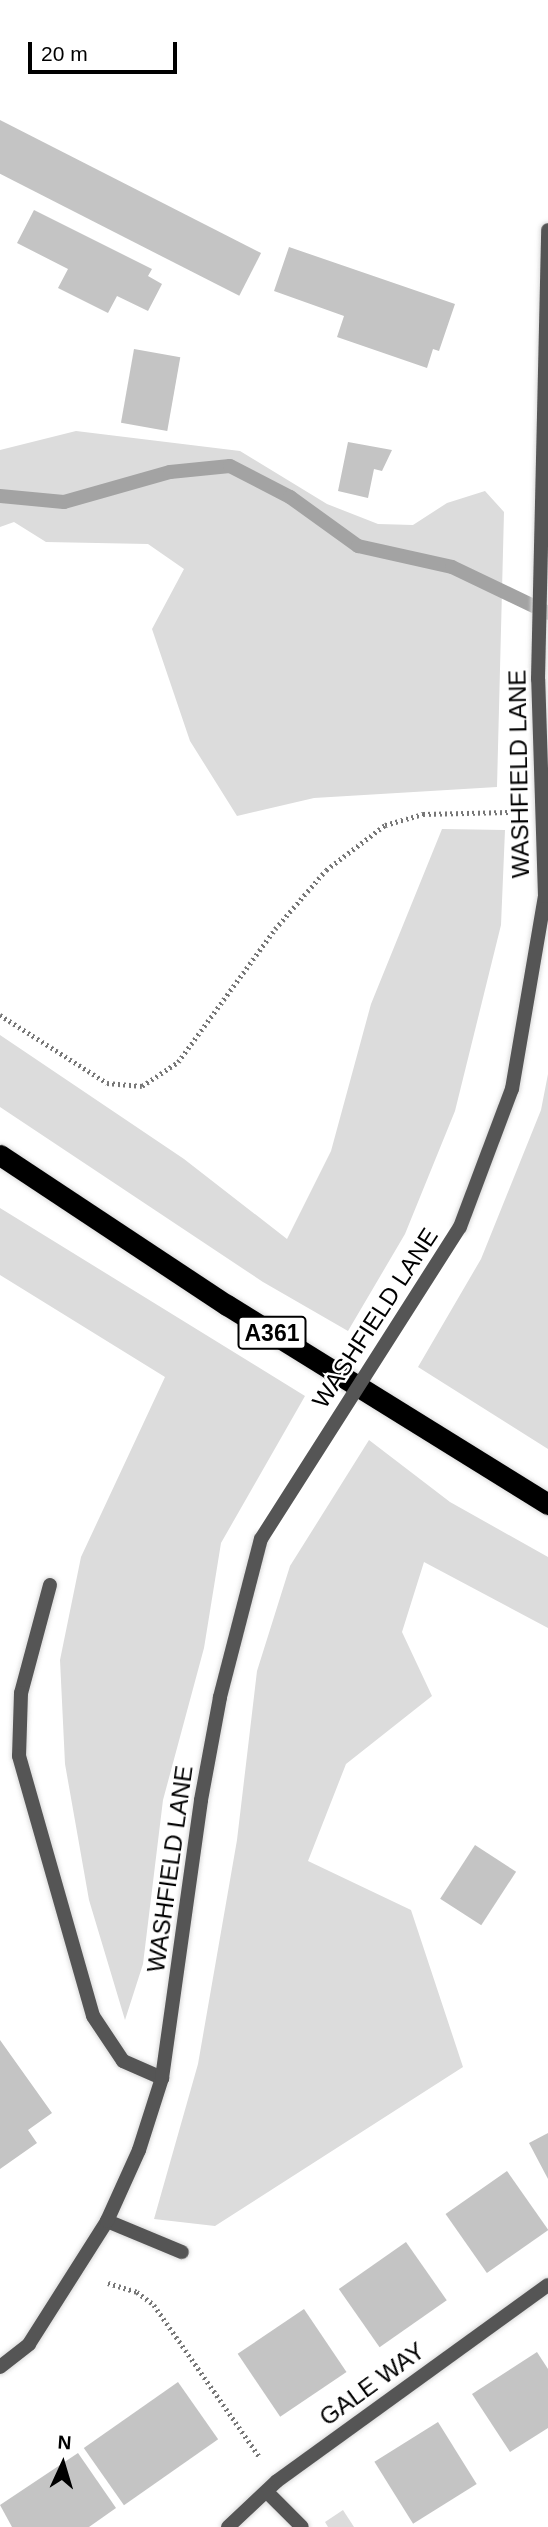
<!DOCTYPE html>
<style>
body{margin:0}
#map{position:relative;width:548px;height:2527px;overflow:hidden;background:#fff;font-family:Helvetica,sans-serif}
div>[style]{position:absolute}
.green>*{inset:0;background:#dcdcdc}
.stream>*{height:14px;margin:-7px;padding:0 7px;transform-origin:7px;border-radius:7px;background:#a3a3a3}
.building>*{inset:0;background:#c4c4c4;transform-origin:0 0}
.path>*{height:4.5px;margin-top:-2.25px;transform-origin:0;background:repeating-linear-gradient(90deg,#777 0 2px,transparent 0 5.5px)}
.roads{filter:drop-shadow(0 0 2px #dbdbdb) drop-shadow(0 0 2px #dbdbdb)}
.lane>*{height:14px;margin:-7px;padding:0 7px;transform-origin:7px;border-radius:7px;background:#555}
.street>*{height:14px;margin:-7px;padding:0 7px;transform-origin:7px;border-radius:7px;background:#555}
.highway>*{height:21px;margin:-10.5px;padding:0 10.5px;transform-origin:10.5px;border-radius:10.5px;background:#000}
.street-bridge>*{height:14px;margin:-7px;padding:0 7px;transform-origin:7px;border-radius:7px;background:#555}
span{translate:-50% -50%;white-space:nowrap;text-align:center;line-height:1.15;-webkit-text-stroke:5px #fff;paint-order:stroke}
.shield-label span{padding:2px 5px;background:#fff;border:2px solid;border-radius:5px;-webkit-text-stroke-width:0}
.shield-label{font-size:23px;color:#000;font-weight:700}
.street-label{font-size:24px;color:#000}
.north{position:absolute;left:28px;top:2429px;width:70px;height:70px;-webkit-text-stroke:5px #fff;paint-order:stroke;rotate:4deg;font-size:19px;font-weight:700;line-height:28px;text-align:center;color:#000}
.north::after{content:'';display:block;margin:auto;width:24px;height:32px;background:#000;clip-path:polygon(50% 0,100% 100%,50% 72%,0 100%)}
.scale{position:absolute;left:28px;top:42px;width:149px;height:32px;box-sizing:border-box;border:4px solid #000;border-top:0;padding-left:9px;font-size:21px;line-height:24px;white-space:nowrap;color:#000;-webkit-text-stroke:5px #fff;paint-order:stroke}
</style>
<div id="map">
<div class="green">
<i style="clip-path:polygon(76px 431px,240px 451px,327px 504px,378px 524px,413px 525px,447px 503px,485px 491px,504px 512px,497px 787px,314px 798px,237px 816px,190px 741px,152px 629px,184px 569px,148px 544px,46px 542px,14px 522px,0 527px,0 450px)"></i>
<i style="clip-path:polygon(442px 829px,505px 830px,501px 925px,455px 1111px,405px 1234px,348px 1331px,263px 1282px,0 1107px,0 1035px,184px 1159px,287px 1239px,331px 1151px,371px 1004px)"></i>
<i style="clip-path:polygon(548px 1074px,548px 1449px,418px 1367px,481px 1259px,541px 1110px)"></i>
<i style="clip-path:polygon(0 1208px,305px 1396px,221px 1543px,204px 1648px,163px 1800px,143px 1964px,125px 2020px,89px 1900px,65px 1764px,60px 1660px,81px 1557px,165px 1377px,0 1275px)"></i>
<i style="clip-path:polygon(369px 1440px,450px 1502px,548px 1557px,548px 1628px,424px 1562px,402px 1632px,432px 1696px,346px 1764px,308px 1861px,411px 1910px,463px 2067px,215px 2226px,154px 2219px,198px 2064px,237px 1840px,257px 1671px,290px 1566px)"></i>
<i style="clip-path:polygon(343px 2510px,354px 2527px,328px 2527px,325px 2522px)"></i>
</div>
<div class="stream">
<i style="left:0;top:496px;width:64px;rotate:5.4deg"></i>
<i style="left:64px;top:502px;width:110px;rotate:-15.8deg"></i>
<i style="left:170px;top:472px;width:60px;rotate:-5.7deg"></i>
<i style="left:230px;top:466px;width:68px;rotate:27.3deg"></i>
<i style="left:290px;top:497px;width:84px;rotate:35.8deg"></i>
<i style="left:358px;top:546px;width:96px;rotate:12.6deg"></i>
<i style="left:452px;top:567px;width:106px;rotate:25.6deg"></i>
</div>
<div class="building">
<i style="left:0;top:120px;width:293px;height:48px;rotate:27deg"></i>
<i style="clip-path:polygon(34px 210px,152px 269px,148px 276px,162px 284px,148px 311px,117px 296px,108px 313px,58px 288px,68px 269px,17px 243px)"></i>
<i style="clip-path:polygon(289px 247px,455px 304px,439px 351px,433px 349px,427px 368px,337px 337px,344px 316px,274px 291px)"></i>
<i style="left:134px;top:349px;width:47px;height:75px;rotate:10deg"></i>
<i style="clip-path:polygon(348px 442px,392px 450px,382px 471px,374px 469px,368px 498px,338px 491px)"></i>
<i style="left:475px;top:1845px;width:49px;height:64px;rotate:33deg"></i>
<i style="clip-path:polygon(0 2040px,52px 2113px,28px 2130px,37px 2143px,0 2169px)"></i>
<i style="clip-path:polygon(548px 2133px,548px 2179px,529px 2143px)"></i>
<i style="left:507px;top:2171px;width:72px;height:75px;rotate:55deg"></i>
<i style="left:406px;top:2242px;width:71px;height:82px;rotate:55deg"></i>
<i style="left:304px;top:2309px;width:76px;height:80px;rotate:56deg"></i>
<i style="clip-path:polygon(537px 2352px,548px 2369px,548px 2428px,510px 2452px,472px 2394px)"></i>
<i style="left:178px;top:2382px;width:70px;height:115px;rotate:55deg"></i>
<i style="left:438px;top:2422px;width:73px;height:75px;rotate:58deg"></i>
<i style="clip-path:polygon(78px 2453px,116px 2508px,89px 2527px,12px 2527px,0 2505px)"></i>
</div>
<div class="path">
<i style="left:0;top:1015px;width:127px;rotate:32.4deg"></i>
<i style="left:107px;top:1083px;width:35px;rotate:5deg"></i>
<i style="left:142px;top:1086px;width:43px;rotate:-33.7deg"></i>
<i style="left:178px;top:1062px;width:165px;rotate:-53.9deg"></i>
<i style="left:275px;top:929px;width:78px;rotate:-49.2deg"></i>
<i style="left:326px;top:870px;width:74px;rotate:-37.3deg"></i>
<i style="left:385px;top:825px;width:40px;rotate:-16deg"></i>
<i style="left:423px;top:814px;width:86px;rotate:-1.3deg"></i>
<i style="left:108px;top:2283px;width:30px;rotate:17deg"></i>
<i style="left:137px;top:2292px;width:21px;rotate:37deg"></i>
<i style="left:154px;top:2305px;width:184px;rotate:55.2deg"></i>
</div>
<div class="roads">
<div class="lane">
<i style="left:50px;top:1585px;width:112px;rotate:105deg"></i>
<i style="left:21px;top:1693px;width:63px;rotate:91.8deg"></i>
<i style="left:19px;top:1756px;width:270px;rotate:74.1deg"></i>
<i style="left:93px;top:2016px;width:54px;rotate:56.3deg"></i>
<i style="left:123px;top:2061px;width:43px;rotate:23.6deg"></i>
<i style="left:107px;top:2221px;width:81px;rotate:22.5deg"></i>
</div>
<div class="street">
<i style="left:460px;top:1227px;width:147px;rotate:-69.4deg"></i>
<i style="left:512px;top:1089px;width:196px;rotate:-80.3deg"></i>
<i style="left:545px;top:896px;width:217px;rotate:-91.8deg"></i>
<i style="left:538px;top:679px;width:449px;rotate:-88.7deg"></i>
<i style="left:0;top:2367px;width:37px;rotate:-38deg"></i>
<i style="left:29px;top:2344px;width:146px;rotate:-57.6deg"></i>
<i style="left:107px;top:2221px;width:78px;rotate:-65.7deg"></i>
<i style="left:139px;top:2150px;width:76px;rotate:-72.3deg"></i>
<i style="left:162px;top:2078px;width:281px;rotate:-82deg"></i>
<i style="left:201px;top:1800px;width:105px;rotate:-79.5deg"></i>
<i style="left:220px;top:1697px;width:163px;rotate:-75.5deg"></i>
<i style="left:267px;top:2492px;width:49px;rotate:45deg"></i>
<i style="left:228px;top:2527px;width:67px;rotate:-43.2deg"></i>
<i style="left:277px;top:2481px;width:334px;rotate:-35.9deg"></i>
</div>
<div class="highway">
<i style="left:0;top:1155px;width:272px;rotate:33.5deg"></i>
<i style="left:227px;top:1305px;width:378px;rotate:31.8deg"></i>
</div>
</div>
<div class="street-bridge">
<i style="left:261px;top:1539px;width:370px;rotate:-57.5deg"></i>
</div>
<div class="shield-label">
<span style="left:272px;top:1333px">A361</span>
</div>
<div class="street-label">
<span style="left:519px;top:774px;rotate:-91deg">WASHFIELD LANE</span>
<span style="left:375px;top:1318px;rotate:-57deg">WASHFIELD LANE</span>
<span style="left:170px;top:1869px;rotate:-82deg">WASHFIELD LANE</span>
<span style="left:372px;top:2384px;rotate:-36deg">GALE WAY</span>
</div>
<div class="north">N</div>
<div class="scale">20 m</div>
</div>
